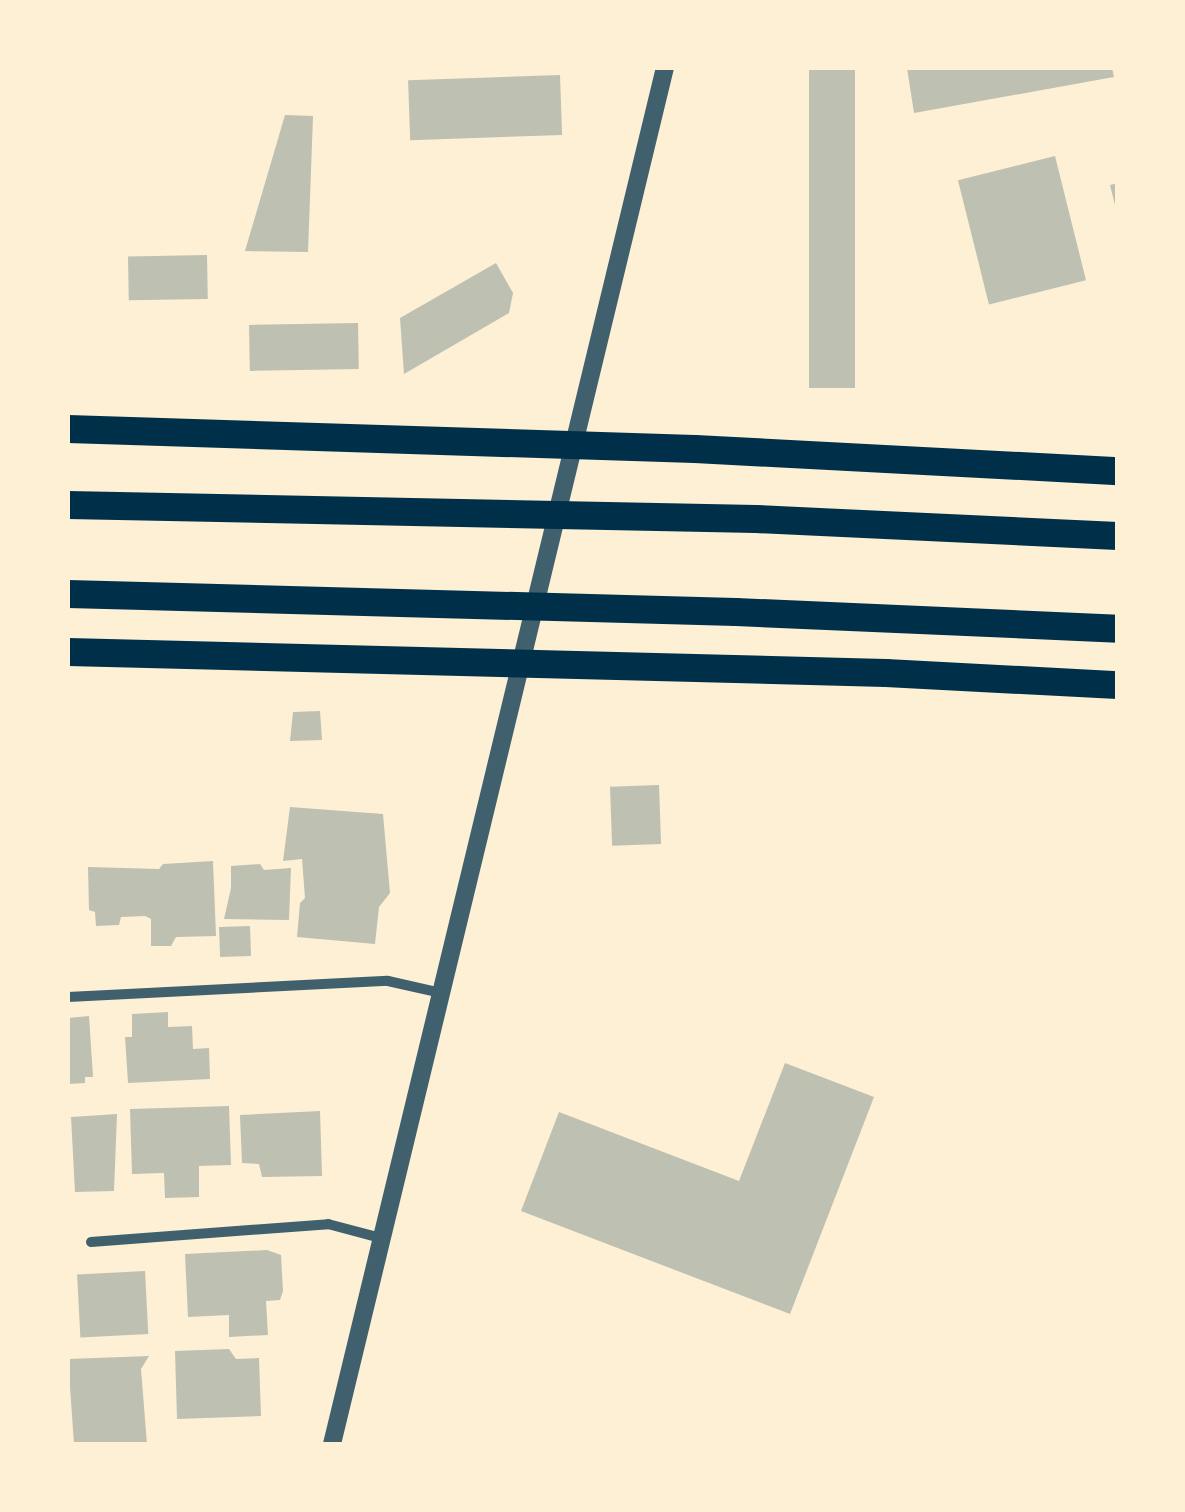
<!DOCTYPE html>
<style>
body{margin:0}
#map{position:relative;width:1185px;height:1512px;overflow:hidden;background:#fdf0d5;font-family:"Playfair Display",serif}
div>[style]{position:absolute}
.building>*{inset:0;background:#bec0b2;transform-origin:0 0}
.minor>*{height:10px;margin:-5px;padding:0 5px;transform-origin:5px;border-radius:5px;background:#3f606c}
.tertiary>*{height:18px;margin:-9px;padding:0 9px;transform-origin:9px;border-radius:9px;background:#3f606c}
.trunk>*{height:28px;margin:-14px;padding:0 14px;transform-origin:14px;border-radius:14px;background:#003049}
span{translate:-50% -50%;white-space:nowrap;text-align:center;line-height:1.15;-webkit-text-stroke:9px #fdf0d5;paint-order:stroke}
.frame{position:absolute;inset:0;border:70px solid #fdf0d5;pointer-events:none}
</style>
<div id="map">
<div class="building">
<i style="left:809px;top:68px;width:46px;height:320px"></i>
<i style="clip-path:polygon(907px 68px,1112px 68px,1114px 77px,914px 113px)"></i>
<i style="left:560px;top:75px;width:60px;height:152px;rotate:88deg"></i>
<i style="clip-path:polygon(285px 115px,313px 116px,308px 252px,245px 251px)"></i>
<i style="left:1055px;top:156px;width:128px;height:100px;rotate:76deg"></i>
<i style="clip-path:polygon(1118px 183px,1118px 209px,1116px 209px,1110px 185px)"></i>
<i style="left:207px;top:255px;width:44px;height:79px;rotate:89deg"></i>
<i style="clip-path:polygon(496px 263px,513px 293px,509px 313px,404px 374px,400px 318px)"></i>
<i style="left:358px;top:323px;width:46px;height:109px;rotate:89deg"></i>
<i style="clip-path:polygon(320px 711px,322px 740px,290px 741px,293px 712px)"></i>
<i style="left:659px;top:785px;width:59px;height:49px;rotate:88deg"></i>
<i style="clip-path:polygon(290px 807px,383px 814px,390px 893px,379px 907px,375px 944px,297px 937px,300px 903px,305px 898px,302px 859px,283px 861px)"></i>
<i style="clip-path:polygon(213px 861px,216px 936px,176px 937px,171px 946px,151px 946px,151px 919px,145px 916px,121px 917px,119px 925px,96px 926px,95px 912px,89px 910px,88px 867px,159px 869px,163px 864px)"></i>
<i style="clip-path:polygon(260px 864px,264px 870px,291px 868px,289px 920px,224px 919px,231px 888px,231px 866px)"></i>
<i style="left:250px;top:926px;width:30px;height:31px;rotate:88deg"></i>
<i style="clip-path:polygon(168px 1012px,168px 1027px,192px 1026px,193px 1049px,209px 1048px,210px 1079px,128px 1083px,125px 1037px,132px 1037px,132px 1014px)"></i>
<i style="clip-path:polygon(89px 1016px,93px 1077px,85px 1077px,85px 1083px,68px 1084px,68px 1018px)"></i>
<i style="clip-path:polygon(785px 1063px,874px 1097px,790px 1314px,521px 1211px,559px 1112px,739px 1181px)"></i>
<i style="clip-path:polygon(229px 1106px,231px 1165px,199px 1166px,199px 1197px,165px 1198px,164px 1173px,132px 1174px,130px 1109px)"></i>
<i style="clip-path:polygon(320px 1111px,322px 1176px,262px 1177px,259px 1164px,242px 1163px,240px 1115px)"></i>
<i style="clip-path:polygon(117px 1114px,114px 1191px,75px 1192px,71px 1117px)"></i>
<i style="clip-path:polygon(267px 1250px,281px 1255px,283px 1291px,280px 1300px,266px 1301px,268px 1335px,229px 1337px,229px 1315px,188px 1317px,185px 1254px)"></i>
<i style="left:145px;top:1271px;width:63px;height:68px;rotate:87deg"></i>
<i style="clip-path:polygon(229px 1349px,236px 1359px,259px 1358px,261px 1416px,177px 1419px,175px 1351px)"></i>
<i style="clip-path:polygon(149px 1356px,141px 1369px,147px 1444px,74px 1444px,68px 1359px)"></i>
</div>
<div class="minor">
<i style="left:68px;top:997px;width:320px;rotate:-2.9deg"></i>
<i style="left:388px;top:981px;width:54px;rotate:12.8deg"></i>
<i style="left:91px;top:1242px;width:238px;rotate:-4.3deg"></i>
<i style="left:328px;top:1224px;width:55px;rotate:14.8deg"></i>
</div>
<div class="tertiary">
<i style="left:332px;top:1444px;width:1416px;rotate:-76.4deg"></i>
</div>
<div class="trunk">
<i style="left:68px;top:429px;width:627px;rotate:1.83deg"></i>
<i style="left:695px;top:449px;width:424px;rotate:3deg"></i>
<i style="left:68px;top:505px;width:688px;rotate:1.17deg"></i>
<i style="left:756px;top:519px;width:362px;rotate:2.7deg"></i>
<i style="left:68px;top:594px;width:668px;rotate:1.54deg"></i>
<i style="left:736px;top:612px;width:382px;rotate:2.5deg"></i>
<i style="left:68px;top:652px;width:818px;rotate:1.47deg"></i>
<i style="left:886px;top:673px;width:232px;rotate:3deg"></i>
</div>
<div class="frame"></div>
</div>
